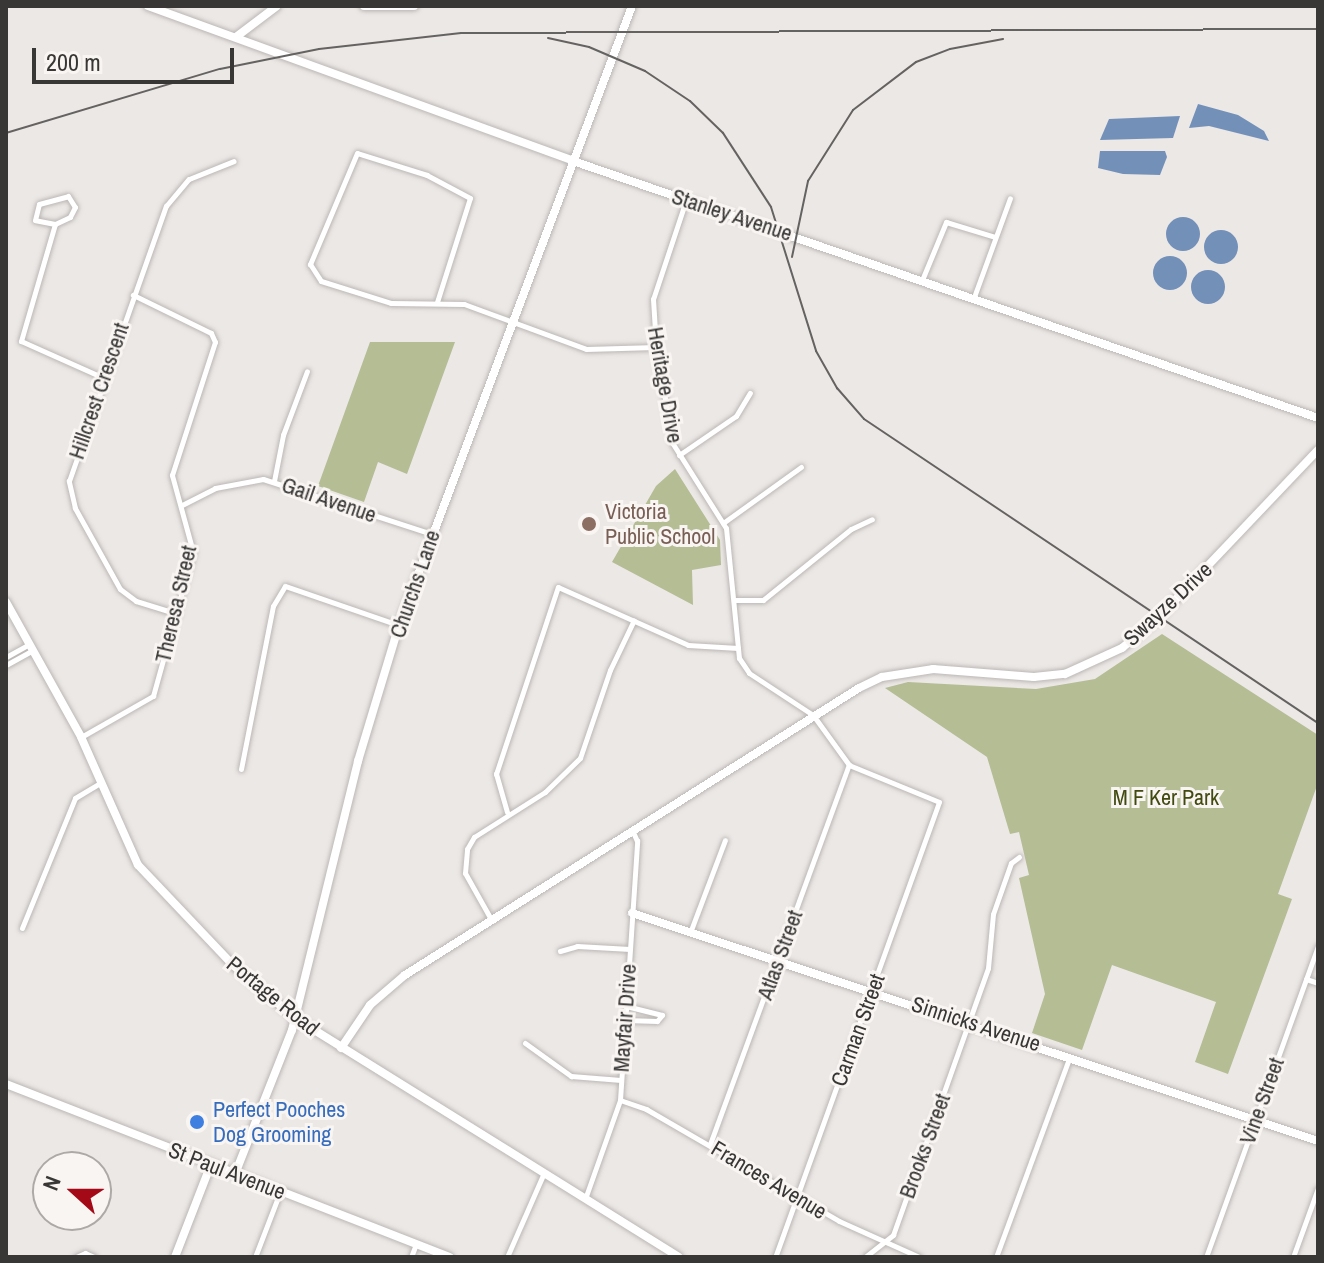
<!DOCTYPE html>
<style>
body{margin:0}
#map{position:relative;width:1324px;height:1263px;overflow:hidden;background:#ece8e6;font-family:"Archivo Narrow",sans-serif}
div>[style]{position:absolute}
.green>*{inset:0;background:#b5bd95}
.water>*{inset:0;background:#7390b9}
.round{border-radius:50%}
.roads{filter:drop-shadow(0 0 2px #bbb7b5) drop-shadow(0 0 2px #bbb7b5)}
.street>*{height:5px;margin:-2.5px;padding:0 2.5px;transform-origin:2.5px;border-radius:2.5px;background:#fff}
.secondary>*{height:8px;margin:-4px;padding:0 4px;transform-origin:4px;border-radius:4px;background:#fff}
.rail>*{height:2px;margin:-1px;padding:0 1px;transform-origin:1px;border-radius:1px;background:#656362}
.dots>*{width:22px;height:22px;translate:-50% -50%;box-sizing:border-box;border:4px solid #f9f5f3;border-radius:50%}
span{translate:-50% -50%;white-space:nowrap;text-align:center;line-height:1.15;-webkit-text-stroke:6px #f9f5f3;paint-order:stroke}
.street-label{font-size:22px;color:#383736}
.education-label{font-size:22px;color:#785e54}
.left{translate:0 -50%;text-align:left}
.park-label{font-size:22px;color:#424a0f}
.shop-label{font-size:22px;color:#366cbe}
.frame{position:absolute;inset:0;border:8px solid #383736;pointer-events:none}
.north{position:absolute;left:32px;top:1151px;width:80px;height:80px;box-sizing:border-box;background:#f9f5f3;border:2px solid #aca9a7;border-radius:50%;rotate:291deg;font-size:22px;font-weight:700;line-height:32px;text-align:center;color:#383736}
.north::after{content:'';display:block;margin:auto;width:28px;height:36px;background:#a30917;clip-path:polygon(50% 0,100% 100%,50% 72%,0 100%)}
.scale{position:absolute;left:32px;top:48px;width:202px;height:36px;box-sizing:border-box;border:4px solid #383736;border-top:0;padding-left:10px;font-size:24px;line-height:28px;white-space:nowrap;color:#383736;-webkit-text-stroke:6px #f9f5f3;paint-order:stroke}
</style>
<div id="map">
<div class="green">
<i style="clip-path:polygon(370px 342px,455px 342px,407px 474px,378px 462px,364px 502px,318px 486px)"></i>
<i style="clip-path:polygon(675px 469px,720px 540px,721px 565px,692px 570px,693px 605px,612px 562px,656px 486px)"></i>
<i style="clip-path:polygon(1162px 634px,1318px 735px,1318px 783px,1278px 894px,1292px 899px,1228px 1074px,1195px 1062px,1216px 1002px,1112px 965px,1082px 1050px,1032px 1033px,1045px 994px,1019px 878px,1029px 875px,1019px 832px,1010px 834px,987px 757px,885px 688px,908px 682px,1036px 689px,1095px 679px)"></i>
</div>
<div class="water">
<i style="clip-path:polygon(1198px 104px,1238px 115px,1264px 131px,1269px 141px,1209px 126px,1189px 128px)"></i>
<i style="clip-path:polygon(1180px 116px,1173px 138px,1100px 140px,1109px 119px)"></i>
<i style="clip-path:polygon(1100px 151px,1165px 151px,1167px 157px,1160px 175px,1123px 174px,1098px 168px)"></i>
<i class="round" style="left:1166px;top:217px;width:34px;height:34px"></i>
<i class="round" style="left:1204px;top:230px;width:34px;height:34px"></i>
<i class="round" style="left:1153px;top:256px;width:34px;height:34px"></i>
<i class="round" style="left:1191px;top:270px;width:34px;height:34px"></i>
</div>
<div class="roads">
<div class="street">
<i style="left:68px;top:196px;width:13px;rotate:58deg"></i>
<i style="left:75px;top:207px;width:11px;rotate:117deg"></i>
<i style="left:70px;top:217px;width:17px;rotate:155deg"></i>
<i style="left:55px;top:224px;width:20px;rotate:-169deg"></i>
<i style="left:35px;top:220px;width:16px;rotate:-76deg"></i>
<i style="left:39px;top:204px;width:30px;rotate:-15deg"></i>
<i style="left:686px;top:200px;width:104px;rotate:108.4deg"></i>
<i style="left:653px;top:299px;width:48px;rotate:86.4deg"></i>
<i style="left:656px;top:347px;width:98px;rotate:80.1deg"></i>
<i style="left:673px;top:444px;width:99px;rotate:57.8deg"></i>
<i style="left:726px;top:528px;width:131px;rotate:84.3deg"></i>
<i style="left:739px;top:658px;width:18px;rotate:56deg"></i>
<i style="left:749px;top:673px;width:77px;rotate:33.3deg"></i>
<i style="left:813px;top:715px;width:62px;rotate:54.2deg"></i>
<i style="left:849px;top:765px;width:97px;rotate:22.3deg"></i>
<i style="left:939px;top:802px;width:484px;rotate:109.8deg"></i>
<i style="left:55px;top:224px;width:122px;rotate:106.2deg"></i>
<i style="left:21px;top:341px;width:89px;rotate:24deg"></i>
<i style="left:922px;top:280px;width:63px;rotate:-67.5deg"></i>
<i style="left:946px;top:222px;width:51px;rotate:17deg"></i>
<i style="left:974px;top:297px;width:105px;rotate:-70deg"></i>
<i style="left:437px;top:302px;width:109px;rotate:-72.4deg"></i>
<i style="left:470px;top:198px;width:49px;rotate:-151.9deg"></i>
<i style="left:427px;top:175px;width:73px;rotate:-162.6deg"></i>
<i style="left:357px;top:153px;width:121px;rotate:112.9deg"></i>
<i style="left:310px;top:264px;width:20px;rotate:57deg"></i>
<i style="left:321px;top:281px;width:73px;rotate:17.4deg"></i>
<i style="left:391px;top:303px;width:73px;rotate:0.8deg"></i>
<i style="left:464px;top:304px;width:130px;rotate:20.2deg"></i>
<i style="left:586px;top:349px;width:70px;rotate:-1.6deg"></i>
<i style="left:679px;top:455px;width:69px;rotate:-34.4deg"></i>
<i style="left:736px;top:416px;width:27px;rotate:-59deg"></i>
<i style="left:274px;top:481px;width:47px;rotate:-78.9deg"></i>
<i style="left:283px;top:435px;width:68px;rotate:-69.4deg"></i>
<i style="left:182px;top:505px;width:37px;rotate:-27deg"></i>
<i style="left:215px;top:488px;width:49px;rotate:-10.6deg"></i>
<i style="left:263px;top:479px;width:178px;rotate:18deg"></i>
<i style="left:723px;top:523px;width:96px;rotate:-35.7deg"></i>
<i style="left:734px;top:600px;width:29px"></i>
<i style="left:763px;top:600px;width:113px;rotate:-38.9deg"></i>
<i style="left:851px;top:529px;width:23px;rotate:-25deg"></i>
<i style="left:178px;top:614px;width:44px;rotate:-162.8deg"></i>
<i style="left:136px;top:601px;width:20px;rotate:-143deg"></i>
<i style="left:120px;top:589px;width:93px;rotate:-119.1deg"></i>
<i style="left:75px;top:508px;width:28px;rotate:-103deg"></i>
<i style="left:69px;top:481px;width:292px;rotate:-70.6deg"></i>
<i style="left:166px;top:206px;width:35px;rotate:-50deg"></i>
<i style="left:189px;top:179px;width:48px;rotate:-21.8deg"></i>
<i style="left:6px;top:657px;width:26px;rotate:-29deg"></i>
<i style="left:6px;top:665px;width:31px;rotate:-29deg"></i>
<i style="left:81px;top:737px;width:83px;rotate:-29.7deg"></i>
<i style="left:153px;top:696px;width:149px;rotate:-74.5deg"></i>
<i style="left:193px;top:552px;width:80px;rotate:-105.3deg"></i>
<i style="left:172px;top:475px;width:140px;rotate:-72.1deg"></i>
<i style="left:215px;top:342px;width:10px;rotate:-114deg"></i>
<i style="left:211px;top:333px;width:87px;rotate:-154deg"></i>
<i style="left:241px;top:769px;width:166px;rotate:-78.9deg"></i>
<i style="left:273px;top:606px;width:23px;rotate:-59deg"></i>
<i style="left:285px;top:586px;width:120px;rotate:19deg"></i>
<i style="left:507px;top:812px;width:40px;rotate:-106deg"></i>
<i style="left:496px;top:774px;width:197px;rotate:-71.7deg"></i>
<i style="left:558px;top:587px;width:142px;rotate:24deg"></i>
<i style="left:688px;top:645px;width:50px;rotate:3.4deg"></i>
<i style="left:492px;top:921px;width:55px;rotate:-119.4deg"></i>
<i style="left:465px;top:873px;width:24px;rotate:-85deg"></i>
<i style="left:467px;top:849px;width:14px;rotate:-60deg"></i>
<i style="left:474px;top:837px;width:84px;rotate:-32.4deg"></i>
<i style="left:545px;top:792px;width:49px;rotate:-44.2deg"></i>
<i style="left:580px;top:758px;width:93px;rotate:-71.2deg"></i>
<i style="left:610px;top:670px;width:55px;rotate:-64.4deg"></i>
<i style="left:22px;top:928px;width:140px;rotate:-67.8deg"></i>
<i style="left:75px;top:798px;width:29px;rotate:-31deg"></i>
<i style="left:691px;top:930px;width:96px;rotate:-69.3deg"></i>
<i style="left:560px;top:951px;width:18px;rotate:-16deg"></i>
<i style="left:577px;top:946px;width:53px;rotate:3.2deg"></i>
<i style="left:1306px;top:979px;width:13px;rotate:18deg"></i>
<i style="left:625px;top:1020px;width:32px;rotate:2deg"></i>
<i style="left:657px;top:1021px;width:8px;rotate:-50deg"></i>
<i style="left:662px;top:1015px;width:36px;rotate:-166deg"></i>
<i style="left:525px;top:1043px;width:57px;rotate:35.7deg"></i>
<i style="left:571px;top:1076px;width:50px;rotate:4.6deg"></i>
<i style="left:620px;top:1100px;width:28px;rotate:19deg"></i>
<i style="left:646px;top:1109px;width:223px;rotate:30.1deg"></i>
<i style="left:839px;top:1221px;width:88px;rotate:24.2deg"></i>
<i style="left:710px;top:1144px;width:404px;rotate:-69.9deg"></i>
<i style="left:585px;top:1199px;width:105px;rotate:-70.5deg"></i>
<i style="left:620px;top:1100px;width:260px;rotate:-86.2deg"></i>
<i style="left:637px;top:841px;width:10px;rotate:-114deg"></i>
<i style="left:76px;top:1257px;width:10px;rotate:-24deg"></i>
<i style="left:85px;top:1253px;width:10px;rotate:24deg"></i>
<i style="left:255px;top:1257px;width:70px;rotate:-69deg"></i>
<i style="left:411px;top:1257px;width:14px;rotate:-69deg"></i>
<i style="left:507px;top:1257px;width:90px;rotate:-66.3deg"></i>
<i style="left:865px;top:1257px;width:36px;rotate:-38deg"></i>
<i style="left:893px;top:1235px;width:283px;rotate:-70.4deg"></i>
<i style="left:988px;top:968px;width:54px;rotate:-84.7deg"></i>
<i style="left:993px;top:914px;width:54px;rotate:-70.6deg"></i>
<i style="left:1011px;top:863px;width:10px;rotate:-37deg"></i>
<i style="left:996px;top:1257px;width:211px;rotate:-69.8deg"></i>
<i style="left:1206px;top:1257px;width:331px;rotate:-70.2deg"></i>
<i style="left:1293px;top:1257px;width:73px;rotate:-70.1deg"></i>
</div>
<div class="secondary">
<i style="left:148px;top:6px;width:452px;rotate:20deg"></i>
<i style="left:573px;top:161px;width:788px;rotate:19.03deg"></i>
<i style="left:364px;top:6px;width:50px"></i>
<i style="left:236px;top:37px;width:51px;rotate:-37.1deg"></i>
<i style="left:6px;top:602px;width:154px;rotate:60.9deg"></i>
<i style="left:81px;top:737px;width:140px;rotate:66deg"></i>
<i style="left:138px;top:865px;width:138px;rotate:46.5deg"></i>
<i style="left:233px;top:965px;width:82px;rotate:40.5deg"></i>
<i style="left:295px;top:1018px;width:452px;rotate:31.9deg"></i>
<i style="left:632px;top:913px;width:723px;rotate:18.38deg"></i>
<i style="left:341px;top:1048px;width:52px;rotate:-56deg"></i>
<i style="left:370px;top:1005px;width:46px;rotate:-40.6deg"></i>
<i style="left:405px;top:975px;width:537px;rotate:-32.3deg"></i>
<i style="left:859px;top:688px;width:25px;rotate:-26deg"></i>
<i style="left:882px;top:677px;width:52px;rotate:-8.9deg"></i>
<i style="left:933px;top:669px;width:101px;rotate:4.5deg"></i>
<i style="left:1034px;top:677px;width:31px;rotate:-6deg"></i>
<i style="left:1065px;top:674px;width:63px;rotate:-24.5deg"></i>
<i style="left:1122px;top:648px;width:47px;rotate:-39.8deg"></i>
<i style="left:1158px;top:618px;width:232px;rotate:-46.4deg"></i>
<i style="left:6px;top:1084px;width:476px;rotate:21.3deg"></i>
<i style="left:235px;top:1174px;width:155px;rotate:-68.4deg"></i>
<i style="left:292px;top:1030px;width:277px;rotate:-76.2deg"></i>
<i style="left:358px;top:761px;width:142px;rotate:-73.2deg"></i>
<i style="left:399px;top:625px;width:661px;rotate:-69.37deg"></i>
<i style="left:175px;top:1257px;width:100px;rotate:-68.8deg"></i>
</div>
</div>
<div class="rail">
<i style="left:548px;top:38px;width:42px;rotate:12.4deg"></i>
<i style="left:589px;top:47px;width:61px;rotate:23.2deg"></i>
<i style="left:645px;top:71px;width:54px;rotate:33.7deg"></i>
<i style="left:690px;top:101px;width:46px;rotate:44.1deg"></i>
<i style="left:723px;top:133px;width:88px;rotate:57deg"></i>
<i style="left:771px;top:207px;width:151px;rotate:72.6deg"></i>
<i style="left:816px;top:351px;width:43px;rotate:60.4deg"></i>
<i style="left:837px;top:388px;width:41px;rotate:48.9deg"></i>
<i style="left:864px;top:419px;width:546px;rotate:33.81deg"></i>
<i style="left:6px;top:133px;width:223px;rotate:-16.7deg"></i>
<i style="left:220px;top:69px;width:101px;rotate:-11.4deg"></i>
<i style="left:319px;top:49px;width:143px;rotate:-6.4deg"></i>
<i style="left:461px;top:33px;width:857px;rotate:-0.27deg"></i>
<i style="left:792px;top:257px;width:78px;rotate:-78.1deg"></i>
<i style="left:808px;top:181px;width:84px;rotate:-57.6deg"></i>
<i style="left:853px;top:110px;width:79px;rotate:-37.3deg"></i>
<i style="left:916px;top:62px;width:36px;rotate:-21deg"></i>
<i style="left:950px;top:49px;width:54px;rotate:-10.7deg"></i>
</div>
<div class="dots">
<i style="left:589px;top:524px;background:#8d6e63"></i>
<i style="left:197px;top:1122px;background:#3f7fe0"></i>
</div>
<div class="street-label">
<span style="left:732px;top:215px;rotate:18deg">Stanley Avenue</span>
<span style="left:665px;top:385px;rotate:80deg">Heritage Drive</span>
<span style="left:99px;top:391px;rotate:-71deg">Hillcrest Crescent</span>
<span style="left:329px;top:500px;rotate:19deg">Gail Avenue</span>
<span style="left:415px;top:584px;rotate:-71deg">Churchs Lane</span>
<span style="left:176px;top:604px;rotate:-77deg">Theresa Street</span>
<span style="left:1168px;top:604px;rotate:-43deg">Swayze Drive</span>
<span style="left:780px;top:955px;rotate:-70deg">Atlas Street</span>
<span style="left:273px;top:996px;rotate:39deg">Portage Road</span>
<span style="left:625px;top:1018px;rotate:-86deg">Mayfair Drive</span>
<span style="left:976px;top:1024px;rotate:18deg">Sinnicks Avenue</span>
<span style="left:858px;top:1030px;rotate:-70deg">Carman Street</span>
<span style="left:1262px;top:1101px;rotate:-70deg">Vine Street</span>
<span style="left:925px;top:1146px;rotate:-70deg">Brooks Street</span>
<span style="left:227px;top:1171px;rotate:21deg">St Paul Avenue</span>
<span style="left:769px;top:1180px;rotate:31deg">Frances Avenue</span>
</div>
<div class="education-label">
<span class="left" style="left:605px;top:524px">Victoria<br>Public School</span>
</div>
<div class="park-label">
<span style="left:1166px;top:798px">M F Ker Park</span>
</div>
<div class="shop-label">
<span class="left" style="left:213px;top:1122px">Perfect Pooches<br>Dog Grooming</span>
</div>
<div class="frame"></div>
<div class="north">N</div>
<div class="scale">200 m</div>
</div>
